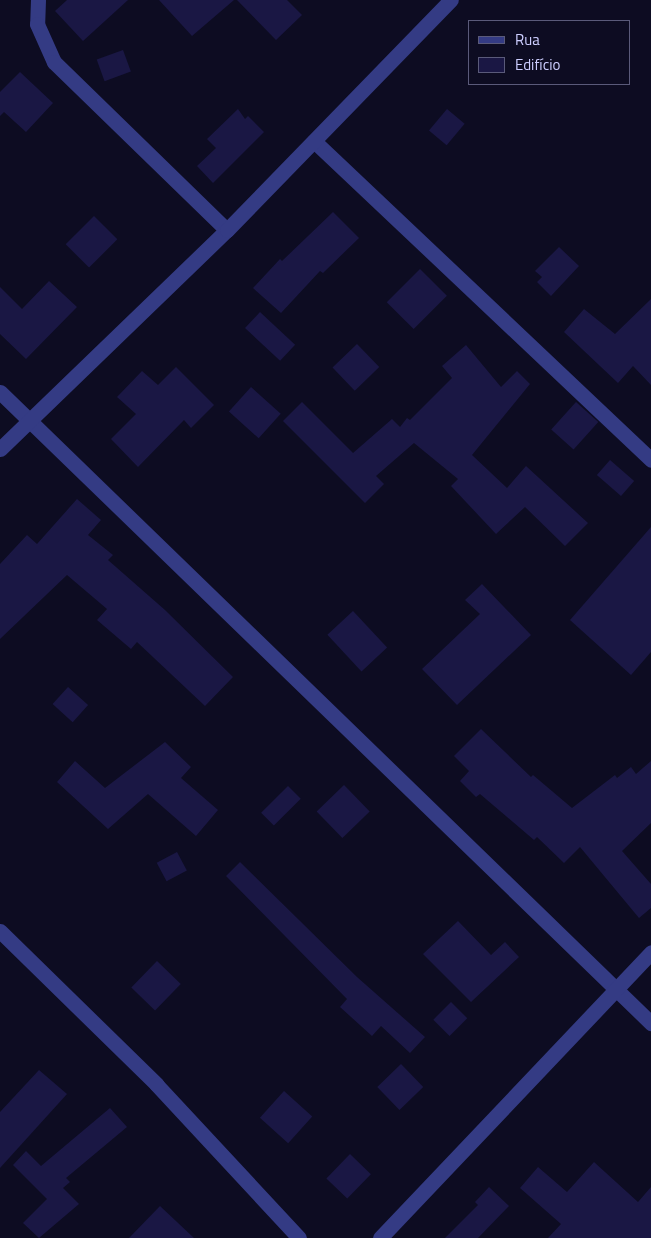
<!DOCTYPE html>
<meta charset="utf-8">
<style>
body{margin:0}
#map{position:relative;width:651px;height:1238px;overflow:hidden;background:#0d0c22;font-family:"Titillium Web",sans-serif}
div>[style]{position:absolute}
.building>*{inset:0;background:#1a1744;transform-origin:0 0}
.minor>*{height:15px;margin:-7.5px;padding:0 7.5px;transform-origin:7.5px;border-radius:7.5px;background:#343b84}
span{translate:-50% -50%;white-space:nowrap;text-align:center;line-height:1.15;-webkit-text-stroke:4.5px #0d0c22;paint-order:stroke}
.legend{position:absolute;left:468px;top:20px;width:162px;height:65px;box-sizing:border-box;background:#0d0c22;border:1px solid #5a5a7a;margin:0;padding:6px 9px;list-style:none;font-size:15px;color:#cdceff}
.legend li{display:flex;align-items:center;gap:10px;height:25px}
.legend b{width:25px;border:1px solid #5a5a7a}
</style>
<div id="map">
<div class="building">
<i style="clip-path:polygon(67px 0,128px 0,83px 41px,55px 11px)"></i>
<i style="clip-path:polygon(159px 0,234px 0,192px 36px)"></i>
<i style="clip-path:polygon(237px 0,287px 0,302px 15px,276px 40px)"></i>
<i style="left:123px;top:50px;width:23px;height:28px;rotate:70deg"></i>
<i style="clip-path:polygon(20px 72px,53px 103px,26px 132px,4px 112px,0 116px,0 92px)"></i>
<i style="clip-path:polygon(238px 109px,245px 119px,248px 116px,264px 132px,213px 183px,197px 166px,216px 148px,207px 139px)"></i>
<i style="left:447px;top:109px;width:23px;height:28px;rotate:40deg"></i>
<i style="clip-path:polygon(333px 212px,359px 238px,323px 273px,320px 271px,281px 313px,253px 288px,280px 259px,282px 261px)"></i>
<i style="left:94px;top:216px;width:33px;height:40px;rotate:45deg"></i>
<i style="clip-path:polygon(559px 247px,579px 266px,551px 296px,537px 282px,542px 277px,535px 271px)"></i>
<i style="left:420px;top:269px;width:38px;height:47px;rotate:45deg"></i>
<i style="clip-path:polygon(49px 281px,77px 307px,26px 359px,0 334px,0 287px,22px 309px)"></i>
<i style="clip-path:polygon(651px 299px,651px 385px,633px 366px,618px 383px,564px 332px,584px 309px,615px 334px)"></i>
<i style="left:260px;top:312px;width:48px;height:22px;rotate:43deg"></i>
<i style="left:357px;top:344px;width:32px;height:34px;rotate:46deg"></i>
<i style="clip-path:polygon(466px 345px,501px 387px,517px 371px,530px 384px,472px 455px,507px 488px,526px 466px,588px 523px,565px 546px,525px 507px,496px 534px,451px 486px,458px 479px,414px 443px,376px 476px,384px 484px,365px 503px,283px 421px,302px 402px,353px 453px,392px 419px,400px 427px,407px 418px,410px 420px,452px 378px,442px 366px)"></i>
<i style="clip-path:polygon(176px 367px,214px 405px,191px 428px,184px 420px,138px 467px,111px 439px,136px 414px,117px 397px,142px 371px,158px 385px)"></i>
<i style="left:251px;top:387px;width:40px;height:33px;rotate:42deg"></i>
<i style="left:576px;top:402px;width:30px;height:37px;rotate:42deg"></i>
<i style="left:610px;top:460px;width:32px;height:20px;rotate:41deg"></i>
<i style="clip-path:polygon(77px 499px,101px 520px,88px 535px,113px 555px,108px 560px,165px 610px,233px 677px,205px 706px,137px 642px,131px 649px,97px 620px,107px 609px,67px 575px,0 639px,0 564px,27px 535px,37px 544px)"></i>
<i style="clip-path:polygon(651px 527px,651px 652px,631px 675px,570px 620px)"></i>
<i style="clip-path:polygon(482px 584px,531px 635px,457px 705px,422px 669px,480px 614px,465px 600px)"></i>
<i style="left:353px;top:611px;width:50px;height:35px;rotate:47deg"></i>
<i style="left:68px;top:687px;width:27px;height:23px;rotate:42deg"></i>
<i style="clip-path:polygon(481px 729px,531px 777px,533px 775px,572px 808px,615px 775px,617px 778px,631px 767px,636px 774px,651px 761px,651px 823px,622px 851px,651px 884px,651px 908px,639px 918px,580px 847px,564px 863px,537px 837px,534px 840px,480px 794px,476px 797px,460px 781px,469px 771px,454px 756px)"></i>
<i style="clip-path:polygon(165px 742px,191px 767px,181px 778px,218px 810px,196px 836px,148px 794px,108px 829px,57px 782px,75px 761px,105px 788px)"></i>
<i style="left:344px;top:785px;width:37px;height:38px;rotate:46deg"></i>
<i style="left:288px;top:786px;width:18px;height:38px;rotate:45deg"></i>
<i style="left:177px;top:852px;width:21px;height:23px;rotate:62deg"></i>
<i style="clip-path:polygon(240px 862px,357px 977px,425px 1037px,410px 1053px,381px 1026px,372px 1036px,340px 1007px,347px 999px,226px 876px)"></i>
<i style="clip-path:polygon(458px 921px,491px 955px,505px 942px,519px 957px,471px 1002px,423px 954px)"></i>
<i style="left:157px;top:961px;width:33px;height:37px;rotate:44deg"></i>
<i style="left:451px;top:1002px;width:23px;height:25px;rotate:45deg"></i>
<i style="left:401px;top:1064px;width:32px;height:33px;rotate:46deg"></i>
<i style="clip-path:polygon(39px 1070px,67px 1094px,0 1168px,0 1112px)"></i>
<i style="left:284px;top:1091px;width:38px;height:36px;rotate:42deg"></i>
<i style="clip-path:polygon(110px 1108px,127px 1127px,66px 1178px,70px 1182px,63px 1188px,79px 1204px,39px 1238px,23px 1223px,47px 1199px,13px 1165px,26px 1151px,41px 1166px)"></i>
<i style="left:350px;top:1154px;width:29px;height:34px;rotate:44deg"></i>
<i style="clip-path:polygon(594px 1162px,638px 1202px,651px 1187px,651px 1238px,548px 1238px,561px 1224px,520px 1188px,538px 1167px,567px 1192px)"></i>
<i style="clip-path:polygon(489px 1187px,509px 1206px,478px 1238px,445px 1238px,478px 1205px,475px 1202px)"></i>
<i style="clip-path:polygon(160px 1206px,194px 1238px,129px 1238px)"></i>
</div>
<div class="minor">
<i style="left:38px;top:0;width:24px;rotate:92deg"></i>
<i style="left:37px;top:24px;width:42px;rotate:65.9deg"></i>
<i style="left:54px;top:62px;width:241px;rotate:44.2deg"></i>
<i style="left:314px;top:141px;width:464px;rotate:43.4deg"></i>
<i style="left:0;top:392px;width:907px;rotate:44.11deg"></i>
<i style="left:0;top:449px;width:315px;rotate:-44deg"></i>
<i style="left:227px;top:230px;width:321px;rotate:-45.8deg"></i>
<i style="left:0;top:931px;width:219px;rotate:44.4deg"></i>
<i style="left:156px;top:1084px;width:210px;rotate:47.1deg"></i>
<i style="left:380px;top:1238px;width:394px;rotate:-46.5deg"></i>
</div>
<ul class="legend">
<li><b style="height:6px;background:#343b84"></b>Rua</li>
<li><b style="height:14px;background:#1a1744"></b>Edifício</li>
</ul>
</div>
